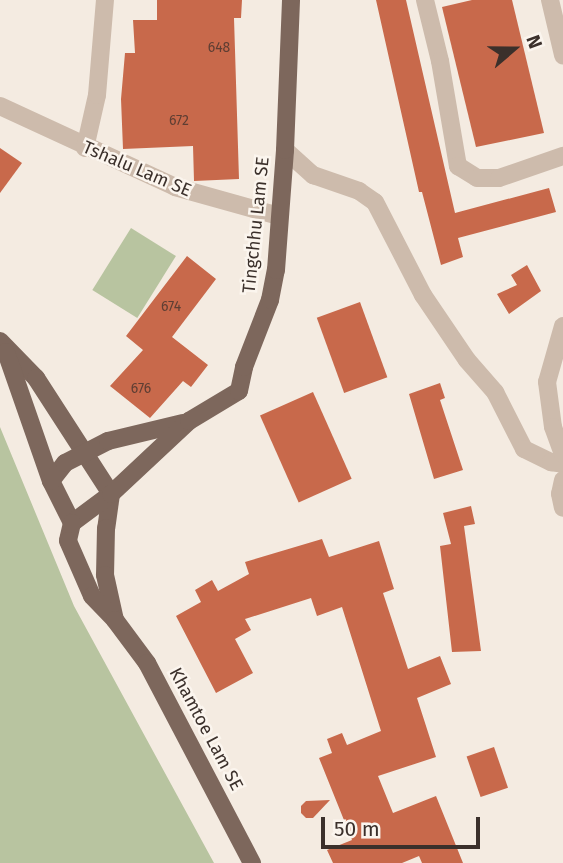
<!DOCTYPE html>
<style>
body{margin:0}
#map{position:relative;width:563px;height:863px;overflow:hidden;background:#f4ebe1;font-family:"Fira Sans",sans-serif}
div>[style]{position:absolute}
.green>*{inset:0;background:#b8c4a0;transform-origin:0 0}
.building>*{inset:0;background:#c8694b;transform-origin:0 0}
.minor>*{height:18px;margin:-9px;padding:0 9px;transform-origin:9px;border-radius:9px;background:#cdbbac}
.primary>*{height:18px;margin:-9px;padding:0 9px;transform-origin:9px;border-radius:9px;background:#7d675c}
span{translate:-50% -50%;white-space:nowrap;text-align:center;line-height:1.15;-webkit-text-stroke:5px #fbf5ee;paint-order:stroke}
.number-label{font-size:14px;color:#5e3e33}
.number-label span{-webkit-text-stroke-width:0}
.street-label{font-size:18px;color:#3b302b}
.north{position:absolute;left:479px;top:14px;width:70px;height:70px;-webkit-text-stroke:5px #fbf5ee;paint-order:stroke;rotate:70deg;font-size:19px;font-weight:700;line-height:28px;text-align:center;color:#3b302b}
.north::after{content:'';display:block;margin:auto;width:24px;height:32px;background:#3b302b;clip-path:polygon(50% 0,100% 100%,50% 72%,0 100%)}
.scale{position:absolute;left:321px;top:817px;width:159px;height:32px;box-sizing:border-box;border:4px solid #3b302b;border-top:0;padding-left:9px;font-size:21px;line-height:24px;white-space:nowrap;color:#3b302b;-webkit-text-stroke:5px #fbf5ee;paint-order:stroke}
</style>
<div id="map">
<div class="green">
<i style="left:131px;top:228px;width:53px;height:73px;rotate:32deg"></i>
<i style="clip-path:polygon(0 427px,74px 606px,214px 863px,0 863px)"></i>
</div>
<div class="building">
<i style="clip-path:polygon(157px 0,242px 0,241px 18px,234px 18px,239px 179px,194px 181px,193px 146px,123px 149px,121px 99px,125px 53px,135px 53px,133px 20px,157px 20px)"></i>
<i style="clip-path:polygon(376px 0,406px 0,455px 213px,549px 188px,556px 212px,458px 238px,463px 257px,441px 265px,422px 192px,419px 192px)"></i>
<i style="clip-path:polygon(472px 0,512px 0,544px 133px,476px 147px,442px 7px)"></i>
<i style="clip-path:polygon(0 148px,22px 163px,0 193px)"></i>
<i style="clip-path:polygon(187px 256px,216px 279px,172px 337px,208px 365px,191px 387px,183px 381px,150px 418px,110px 386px,143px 350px,126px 336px)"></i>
<i style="clip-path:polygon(527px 265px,541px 291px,509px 314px,497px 294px,517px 285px,511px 275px)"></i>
<i style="left:360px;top:302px;width:80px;height:46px;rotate:70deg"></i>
<i style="clip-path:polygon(440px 383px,445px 398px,440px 400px,463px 470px,434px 479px,409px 394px)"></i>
<i style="left:313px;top:392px;width:95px;height:58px;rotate:66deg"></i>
<i style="clip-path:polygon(471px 506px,475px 524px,464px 526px,481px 651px,452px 652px,440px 546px,451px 544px,443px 513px)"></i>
<i style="clip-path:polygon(322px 539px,329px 557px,379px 541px,394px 589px,383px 593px,408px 669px,440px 656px,451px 684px,417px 698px,436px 757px,378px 776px,393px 813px,436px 796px,463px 863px,422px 863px,419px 856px,402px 863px,333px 863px,327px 850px,352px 840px,319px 758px,332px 753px,327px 739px,342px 733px,347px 745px,381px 731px,342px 607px,317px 616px,311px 598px,245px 619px,251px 630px,235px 639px,253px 673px,216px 693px,176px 616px,201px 602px,195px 590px,212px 580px,218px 591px,249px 574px,245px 562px)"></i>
<i style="left:494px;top:747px;width:43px;height:29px;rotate:71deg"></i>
<i style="clip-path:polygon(330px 800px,313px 818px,306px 818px,301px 813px,301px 806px,306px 801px)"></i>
</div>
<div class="minor">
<i style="left:425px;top:0;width:63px;rotate:76.2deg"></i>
<i style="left:440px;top:61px;width:107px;rotate:80.3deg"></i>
<i style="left:458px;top:166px;width:22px;rotate:32deg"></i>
<i style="left:477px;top:178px;width:22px"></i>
<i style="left:499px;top:178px;width:68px;rotate:-19deg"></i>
<i style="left:550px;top:0;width:57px;rotate:76.7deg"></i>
<i style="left:0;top:106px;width:193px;rotate:24.8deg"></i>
<i style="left:175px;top:187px;width:108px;rotate:15.6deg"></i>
<i style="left:85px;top:148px;width:54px;rotate:-77.2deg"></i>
<i style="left:97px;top:95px;width:95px;rotate:-85.2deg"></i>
<i style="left:285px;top:150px;width:38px;rotate:42deg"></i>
<i style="left:313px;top:175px;width:49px;rotate:19.2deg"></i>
<i style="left:359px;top:191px;width:19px;rotate:35deg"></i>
<i style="left:375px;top:202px;width:105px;rotate:62.7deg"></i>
<i style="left:423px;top:295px;width:78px;rotate:55.9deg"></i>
<i style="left:467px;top:360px;width:43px;rotate:48.8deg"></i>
<i style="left:495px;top:392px;width:64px;rotate:63deg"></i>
<i style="left:524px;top:449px;width:30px;rotate:26deg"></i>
<i style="left:551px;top:462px;width:12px;rotate:9deg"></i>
<i style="left:563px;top:326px;width:58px;rotate:105.9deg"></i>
<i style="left:547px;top:382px;width:45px;rotate:82.4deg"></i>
<i style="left:553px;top:427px;width:29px;rotate:70deg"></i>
<i style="left:563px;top:480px;width:14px;rotate:102deg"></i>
<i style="left:560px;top:494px;width:14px;rotate:78deg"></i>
</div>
<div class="primary">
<i style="left:0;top:341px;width:52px;rotate:45.8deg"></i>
<i style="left:36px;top:378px;width:138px;rotate:57.1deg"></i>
<i style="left:111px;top:494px;width:34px;rotate:98deg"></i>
<i style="left:106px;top:528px;width:47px;rotate:91.2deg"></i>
<i style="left:105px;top:575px;width:46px;rotate:77.5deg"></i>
<i style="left:6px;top:352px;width:137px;rotate:70.8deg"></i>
<i style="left:51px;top:481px;width:47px;rotate:63.4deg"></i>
<i style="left:51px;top:481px;width:23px;rotate:-52deg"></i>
<i style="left:65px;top:463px;width:48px;rotate:-27.1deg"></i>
<i style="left:108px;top:441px;width:77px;rotate:-13.5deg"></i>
<i style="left:72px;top:523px;width:49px;rotate:-36.6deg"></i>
<i style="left:111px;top:494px;width:107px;rotate:-43.1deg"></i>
<i style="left:189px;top:421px;width:58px;rotate:-31deg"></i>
<i style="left:239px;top:391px;width:25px;rotate:-78deg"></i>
<i style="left:244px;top:367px;width:72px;rotate:-68.8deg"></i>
<i style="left:270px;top:300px;width:31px;rotate:-79deg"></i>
<i style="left:276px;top:270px;width:120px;rotate:-85.7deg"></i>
<i style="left:285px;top:150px;width:150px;rotate:-87.7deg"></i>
<i style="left:72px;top:523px;width:18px;rotate:103deg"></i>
<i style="left:68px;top:541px;width:60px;rotate:66.4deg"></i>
<i style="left:92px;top:596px;width:33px;rotate:46deg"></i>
<i style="left:115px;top:620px;width:54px;rotate:53.3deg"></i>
<i style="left:147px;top:663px;width:226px;rotate:62.3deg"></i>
</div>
<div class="number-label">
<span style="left:219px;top:48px">648</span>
<span style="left:179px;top:121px">672</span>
<span style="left:171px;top:307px">674</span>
<span style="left:141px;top:389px">676</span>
</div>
<div class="street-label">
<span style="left:137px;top:169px;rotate:23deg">Tshalu Lam SE</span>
<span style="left:256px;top:225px;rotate:-84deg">Tingchhu Lam SE</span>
<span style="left:206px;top:729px;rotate:62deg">Khamtoe Lam SE</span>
</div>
<div class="north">N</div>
<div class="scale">50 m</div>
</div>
